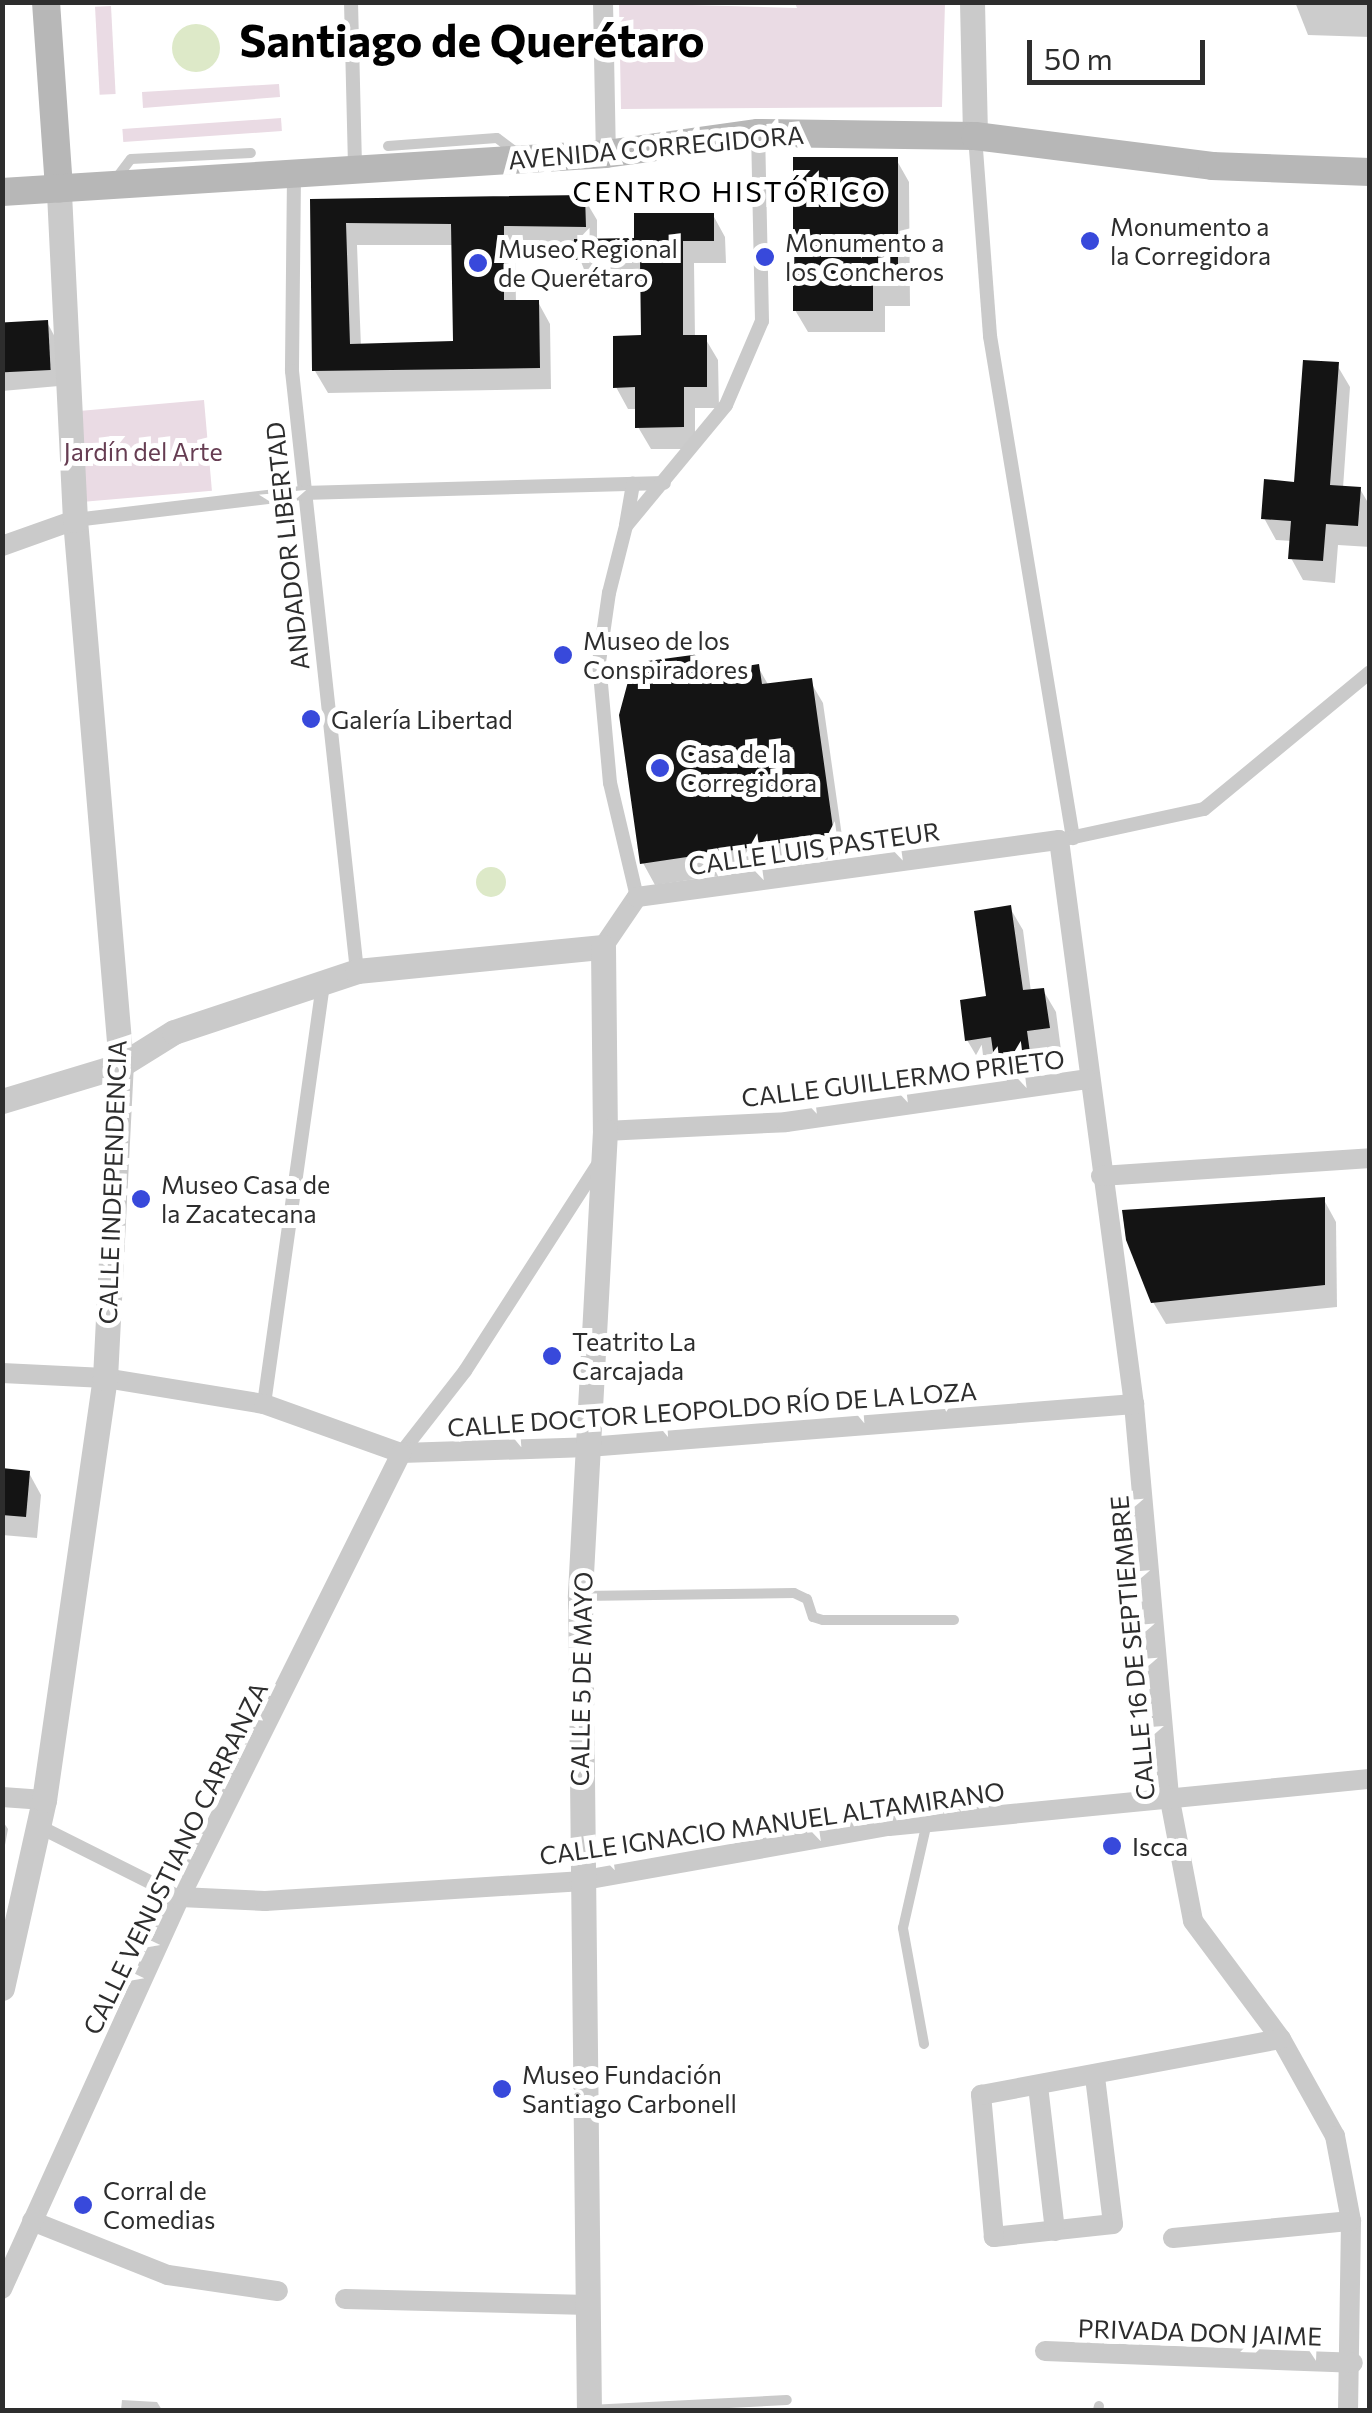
<!DOCTYPE html>
<meta charset="utf-8">
<style>
body{margin:0}
#map{position:relative;width:1372px;height:2413px;overflow:hidden;background:#fff;font-family:Commissioner,sans-serif}
div>[style]{position:absolute}
.green>*{inset:0;background:#eadbe4;transform-origin:0 0}
.water>*{inset:0;background:#dde9c8}
.round{border-radius:50%}
.shadow>*{inset:0;background:#0003}
.building>*{inset:0;background:#141414;transform-origin:0 0}
.service>*{height:10px;margin:-5px;padding:0 5px;transform-origin:5px;border-radius:5px;background:#cacaca}
.pedestrian>*{height:14px;margin:-7px;padding:0 7px;transform-origin:7px;border-radius:7px;background:#cacaca}
.minor>*{height:20px;margin:-10px;padding:0 10px;transform-origin:10px;border-radius:10px;background:#cacaca}
.tertiary>*{height:25px;margin:-12.5px;padding:0 12.5px;transform-origin:12.5px;border-radius:12.5px;background:#cacaca}
.secondary>*{height:28px;margin:-14px;padding:0 14px;transform-origin:14px;border-radius:14px;background:#b7b7b7}
.dots>*{width:28px;height:28px;translate:-50% -50%;box-sizing:border-box;border:5px solid #fff;border-radius:50%}
span{translate:-50% -50%;white-space:nowrap;text-align:center;line-height:1.15;-webkit-text-stroke:10px #fff;paint-order:stroke}
.street-label{font-size:25px;color:#2d2d2d}
.poi-label{font-size:25px;color:#2d2d2d}
.left{translate:0 -50%;text-align:left}
.park-label{font-size:25px;color:#663d52}
.neighbourhood-label{font-size:28px;color:#000;letter-spacing:2.5px}
.town-label{font-size:45px;color:#000;font-weight:700}
.frame{position:absolute;inset:0;border:5px solid #2d2d2d;pointer-events:none}
.scale{position:absolute;left:1027px;top:40px;width:178px;height:45px;box-sizing:border-box;border:5px solid #2d2d2d;border-top:0;padding-left:12px;font-size:30px;line-height:35px;white-space:nowrap;color:#2d2d2d;-webkit-text-stroke:8px #fff;paint-order:stroke}
</style>
<div id="map">
<div class="green">
<i style="clip-path:polygon(619px 3px,797px 8px,795px 3px,945px 3px,942px 107px,621px 109px)"></i>
<i style="left:111px;top:6px;width:88px;height:16px;rotate:87deg"></i>
<i style="clip-path:polygon(279px 84px,280px 97px,143px 108px,142px 92px)"></i>
<i style="left:281px;top:118px;width:13px;height:159px;rotate:86deg"></i>
<i style="left:204px;top:400px;width:91px;height:131px;rotate:85deg"></i>
</div>
<div class="water">
<i class="round" style="left:172px;top:24px;width:48px;height:48px"></i>
<i class="round" style="left:476px;top:867px;width:30px;height:30px"></i>
</div>
<div class="shadow">
<i style="clip-path:polygon(1295px 2px,1370px 2px,1370px 37px,1308px 35px)"></i>
<i style="clip-path:polygon(896px 159px,909px 182px,910px 306px,885px 306px,885px 332px,808px 332px,795px 310px)"></i>
<i style="clip-path:polygon(evenodd,584px 198px,597px 220px,597px 241px,636px 240px,713px 215px,725px 237px,726px 263px,694px 263px,695px 338px,705px 338px,718px 360px,719px 408px,695px 408px,695px 449px,651px 449px,638px 427px,638px 409px,628px 409px,616px 387px,643px 338px,643px 281px,589px 282px,576px 249px,515px 248px,516px 303px,538px 302px,550px 324px,551px 389px,328px 393px,315px 371px,313px 202px,584px 198px,357px 245px,454px 245px,455px 343px,361px 347px,357px 245px)"></i>
<i style="clip-path:polygon(47px 322px,56px 339px,59px 386px,2px 391px,2px 327px)"></i>
<i style="clip-path:polygon(1337px 365px,1350px 387px,1343px 488px,1360px 489px,1370px 506px,1370px 547px,1338px 545px,1335px 583px,1303px 580px,1291px 558px,1292px 541px,1276px 540px,1264px 518px,1297px 484px)"></i>
<i style="clip-path:polygon(699px 657px,709px 674px,758px 667px,769px 686px,810px 681px,823px 703px,845px 857px,655px 885px,643px 863px)"></i>
<i style="clip-path:polygon(1010px 908px,1023px 930px,1031px 992px,1043px 990px,1056px 1012px,1061px 1050px,1038px 1053px,1042px 1082px,1010px 1087px,997px 1060px,980px 1062px,967px 1040px,988px 998px)"></i>
<i style="clip-path:polygon(1324px 1200px,1336px 1222px,1337px 1307px,1166px 1324px,1153px 1302px)"></i>
<i style="clip-path:polygon(2px 1470px,29px 1473px,41px 1495px,37px 1538px,2px 1535px)"></i>
<i style="clip-path:polygon(2px 1820px,8px 1829px,2px 1861px)"></i>
<i style="clip-path:polygon(122px 2400px,157px 2402px,162px 2410px,121px 2410px)"></i>
</div>
<div class="building">
<i style="clip-path:polygon(793px 157px,898px 157px,898px 284px,873px 284px,873px 311px,793px 311px)"></i>
<i style="clip-path:polygon(evenodd,585px 195px,586px 227px,504px 226px,504px 300px,539px 300px,540px 368px,312px 371px,310px 199px,585px 195px,346px 223px,451px 224px,453px 341px,350px 344px,346px 223px)"></i>
<i style="clip-path:polygon(634px 213px,714px 213px,714px 241px,683px 241px,683px 335px,707px 335px,707px 387px,684px 387px,684px 427px,635px 428px,635px 387px,613px 388px,613px 336px,641px 335px,640px 260px,573px 260px,574px 239px,634px 238px)"></i>
<i style="left:48px;top:320px;width:50px;height:46px;rotate:87deg"></i>
<i style="clip-path:polygon(1303px 360px,1339px 362px,1330px 485px,1361px 487px,1358px 526px,1326px 524px,1323px 561px,1288px 559px,1291px 521px,1261px 519px,1264px 479px,1294px 482px)"></i>
<i style="clip-path:polygon(700px 654px,702px 673px,759px 664px,762px 684px,812px 678px,834px 835px,640px 864px,619px 715px,633px 663px)"></i>
<i style="clip-path:polygon(1011px 905px,1023px 990px,1044px 988px,1050px 1028px,1027px 1031px,1031px 1060px,995px 1065px,991px 1037px,965px 1041px,960px 1000px,986px 996px,974px 911px)"></i>
<i style="clip-path:polygon(1325px 1197px,1325px 1285px,1151px 1303px,1126px 1240px,1122px 1210px)"></i>
<i style="clip-path:polygon(2px 1468px,30px 1471px,26px 1517px,2px 1515px)"></i>
</div>
<div class="service">
<i style="left:388px;top:146px;width:109px;rotate:-4.2deg"></i>
<i style="left:497px;top:138px;width:25px;rotate:37deg"></i>
<i style="left:115px;top:180px;width:26px;rotate:-53deg"></i>
<i style="left:131px;top:159px;width:120px;rotate:-2.9deg"></i>
<i style="left:581px;top:1596px;width:213px;rotate:-0.8deg"></i>
<i style="left:794px;top:1593px;width:14px;rotate:25deg"></i>
<i style="left:807px;top:1599px;width:19px;rotate:72deg"></i>
<i style="left:813px;top:1617px;width:10px;rotate:17deg"></i>
<i style="left:823px;top:1620px;width:131px"></i>
<i style="left:924px;top:2044px;width:118px;rotate:-100.3deg"></i>
<i style="left:903px;top:1928px;width:109px;rotate:-77.2deg"></i>
<i style="left:589px;top:2410px;width:198px;rotate:-2.9deg"></i>
<i style="left:1098px;top:2410px;width:4px;rotate:-76deg"></i>
</div>
<div class="pedestrian">
<i style="left:351px;top:2px;width:164px;rotate:88.6deg"></i>
<i style="left:975px;top:136px;width:201px;rotate:85.7deg"></i>
<i style="left:990px;top:336px;width:509px;rotate:80.61deg"></i>
<i style="left:294px;top:175px;width:196px;rotate:90.6deg"></i>
<i style="left:292px;top:371px;width:604px;rotate:83.82deg"></i>
<i style="left:75px;top:520px;width:230px;rotate:-6.8deg"></i>
<i style="left:303px;top:493px;width:361px;rotate:-1.6deg"></i>
<i style="left:626px;top:525px;width:42px;rotate:-80.3deg"></i>
<i style="left:1065px;top:839px;width:142px;rotate:-12.2deg"></i>
<i style="left:1204px;top:809px;width:215px;rotate:-39.5deg"></i>
<i style="left:637px;top:897px;width:117px;rotate:-103.3deg"></i>
<i style="left:610px;top:783px;width:121px;rotate:-95.2deg"></i>
<i style="left:599px;top:662px;width:70px;rotate:-81.8deg"></i>
<i style="left:609px;top:593px;width:69px;rotate:-75.8deg"></i>
<i style="left:626px;top:526px;width:157px;rotate:-50.4deg"></i>
<i style="left:726px;top:405px;width:91px;rotate:-66.8deg"></i>
<i style="left:762px;top:321px;width:188px;rotate:-91.2deg"></i>
<i style="left:264px;top:1404px;width:423px;rotate:-82deg"></i>
<i style="left:401px;top:1453px;width:104px;rotate:-52deg"></i>
<i style="left:465px;top:1371px;width:245px;rotate:-57.2deg"></i>
<i style="left:38px;top:1826px;width:159px;rotate:26.6deg"></i>
</div>
<div class="minor">
<i style="left:603px;top:2px;width:152px;rotate:88.9deg"></i>
<i style="left:2px;top:546px;width:77px;rotate:-19.6deg"></i>
<i style="left:603px;top:947px;width:60px;rotate:-55.8deg"></i>
<i style="left:637px;top:897px;width:426px;rotate:-7.7deg"></i>
<i style="left:1059px;top:840px;width:569px;rotate:82.43deg"></i>
<i style="left:1134px;top:1404px;width:393px;rotate:84.9deg"></i>
<i style="left:1169px;top:1795px;width:128px;rotate:79.2deg"></i>
<i style="left:1193px;top:1921px;width:147px;rotate:53.3deg"></i>
<i style="left:1281px;top:2039px;width:111px;rotate:60.9deg"></i>
<i style="left:1335px;top:2136px;width:86px;rotate:79.3deg"></i>
<i style="left:1351px;top:2221px;width:189px;rotate:90.9deg"></i>
<i style="left:605px;top:1131px;width:181px;rotate:-2.8deg"></i>
<i style="left:786px;top:1122px;width:304px;rotate:-8.1deg"></i>
<i style="left:1101px;top:1176px;width:270px;rotate:-3.8deg"></i>
<i style="left:2px;top:1373px;width:103px;rotate:2.8deg"></i>
<i style="left:105px;top:1378px;width:161px;rotate:9.3deg"></i>
<i style="left:264px;top:1404px;width:145px;rotate:19.7deg"></i>
<i style="left:401px;top:1453px;width:187px;rotate:-1.8deg"></i>
<i style="left:588px;top:1447px;width:548px;rotate:-4.5deg"></i>
<i style="left:2px;top:1797px;width:42px;rotate:4.1deg"></i>
<i style="left:180px;top:1897px;width:85px;rotate:2.7deg"></i>
<i style="left:265px;top:1901px;width:315px;rotate:-3.6deg"></i>
<i style="left:579px;top:1881px;width:315px;rotate:-10.1deg"></i>
<i style="left:889px;top:1826px;width:483px;rotate:-5.6deg"></i>
<i style="left:1095px;top:2077px;width:148px;rotate:83deg"></i>
<i style="left:1113px;top:2224px;width:120px;rotate:173.8deg"></i>
<i style="left:994px;top:2237px;width:143px;rotate:-95.2deg"></i>
<i style="left:981px;top:2095px;width:305px;rotate:-10.6deg"></i>
<i style="left:1038px;top:2086px;width:146px;rotate:83.3deg"></i>
<i style="left:32px;top:2221px;width:146px;rotate:21.7deg"></i>
<i style="left:168px;top:2275px;width:111px;rotate:8.3deg"></i>
<i style="left:1173px;top:2238px;width:179px;rotate:-5.5deg"></i>
<i style="left:2px;top:2289px;width:431px;rotate:-65.6deg"></i>
<i style="left:180px;top:1897px;width:496px;rotate:-63.5deg"></i>
<i style="left:345px;top:2299px;width:244px;rotate:1.4deg"></i>
<i style="left:1045px;top:2351px;width:308px;rotate:2.2deg"></i>
</div>
<div class="tertiary">
<i style="left:972px;top:2px;width:134px;rotate:88.7deg"></i>
<i style="left:2px;top:1101px;width:124px;rotate:-16.8deg"></i>
<i style="left:121px;top:1065px;width:62px;rotate:-31.9deg"></i>
<i style="left:174px;top:1032px;width:193px;rotate:-18.4deg"></i>
<i style="left:357px;top:971px;width:247px;rotate:-5.6deg"></i>
<i style="left:603px;top:947px;width:184px;rotate:89.4deg"></i>
<i style="left:605px;top:1131px;width:466px;rotate:93.1deg"></i>
<i style="left:580px;top:1596px;width:814px;rotate:89.37deg"></i>
<i style="left:2px;top:1988px;width:193px;rotate:-77.4deg"></i>
<i style="left:44px;top:1800px;width:426px;rotate:-81.8deg"></i>
<i style="left:105px;top:1378px;width:313px;rotate:-87.1deg"></i>
<i style="left:121px;top:1065px;width:547px;rotate:-94.82deg"></i>
<i style="left:75px;top:520px;width:331px;rotate:-92.8deg"></i>
</div>
<div class="secondary">
<i style="left:46px;top:2px;width:187px;rotate:86deg"></i>
<i style="left:2px;top:192px;width:605px;rotate:-3.6deg"></i>
<i style="left:606px;top:154px;width:153px;rotate:-7.9deg"></i>
<i style="left:758px;top:133px;width:217px;rotate:0.8deg"></i>
<i style="left:975px;top:136px;width:239px;rotate:7.2deg"></i>
<i style="left:1212px;top:166px;width:158px;rotate:2.2deg"></i>
</div>
<div class="dots">
<i style="left:1090px;top:241px;background:#3849db"></i>
<i style="left:765px;top:257px;background:#3849db"></i>
<i style="left:478px;top:263px;background:#3849db"></i>
<i style="left:563px;top:655px;background:#3849db"></i>
<i style="left:311px;top:719px;background:#3849db"></i>
<i style="left:660px;top:768px;background:#3849db"></i>
<i style="left:141px;top:1199px;background:#3849db"></i>
<i style="left:552px;top:1356px;background:#3849db"></i>
<i style="left:1112px;top:1846px;background:#3849db"></i>
<i style="left:502px;top:2089px;background:#3849db"></i>
<i style="left:83px;top:2205px;background:#3849db"></i>
</div>
<div class="street-label">
<span style="left:656px;top:147px;rotate:-5deg">AVENIDA CORREGIDORA</span>
<span style="left:287px;top:546px;rotate:-96deg">ANDADOR LIBERTAD</span>
<span style="left:814px;top:848px;rotate:-8deg">CALLE LUIS PASTEUR</span>
<span style="left:903px;top:1078px;rotate:-7deg">CALLE GUILLERMO PRIETO</span>
<span style="left:112px;top:1182px;rotate:-88deg">CALLE INDEPENDENCIA</span>
<span style="left:712px;top:1409px;rotate:-4deg">CALLE DOCTOR LEOPOLDO RÍO DE LA LOZA</span>
<span style="left:1132px;top:1648px;rotate:-95deg">CALLE 16 DE SEPTIEMBRE</span>
<span style="left:581px;top:1679px;rotate:-89deg">CALLE 5 DE MAYO</span>
<span style="left:772px;top:1823px;rotate:-8deg">CALLE IGNACIO MANUEL ALTAMIRANO</span>
<span style="left:175px;top:1858px;rotate:-64deg">CALLE VENUSTIANO CARRANZA</span>
<span style="left:1200px;top:2332px;rotate:2deg">PRIVADA DON JAIME</span>
</div>
<div class="poi-label">
<span class="left" style="left:1110px;top:241px">Monumento a<br>la Corregidora</span>
<span class="left" style="left:785px;top:257px">Monumento a<br>los Concheros</span>
<span class="left" style="left:498px;top:263px">Museo Regional<br>de Querétaro</span>
<span class="left" style="left:583px;top:655px">Museo de los<br>Conspiradores</span>
<span class="left" style="left:331px;top:719px">Galería Libertad</span>
<span class="left" style="left:680px;top:768px">Casa de la<br>Corregidora</span>
<span class="left" style="left:161px;top:1199px">Museo Casa de<br>la Zacatecana</span>
<span class="left" style="left:572px;top:1356px">Teatrito La<br>Carcajada</span>
<span class="left" style="left:1132px;top:1846px">Iscca</span>
<span class="left" style="left:522px;top:2089px">Museo Fundación<br>Santiago Carbonell</span>
<span class="left" style="left:103px;top:2205px">Corral de<br>Comedias</span>
</div>
<div class="park-label">
<span style="left:143px;top:451px">Jardín del Arte</span>
</div>
<div class="neighbourhood-label">
<span style="left:730px;top:191px">CENTRO HISTÓRICO</span>
</div>
<div class="town-label">
<span style="left:472px;top:39px">Santiago de Querétaro</span>
</div>
<div class="frame"></div>
<div class="scale">50 m</div>
</div>
